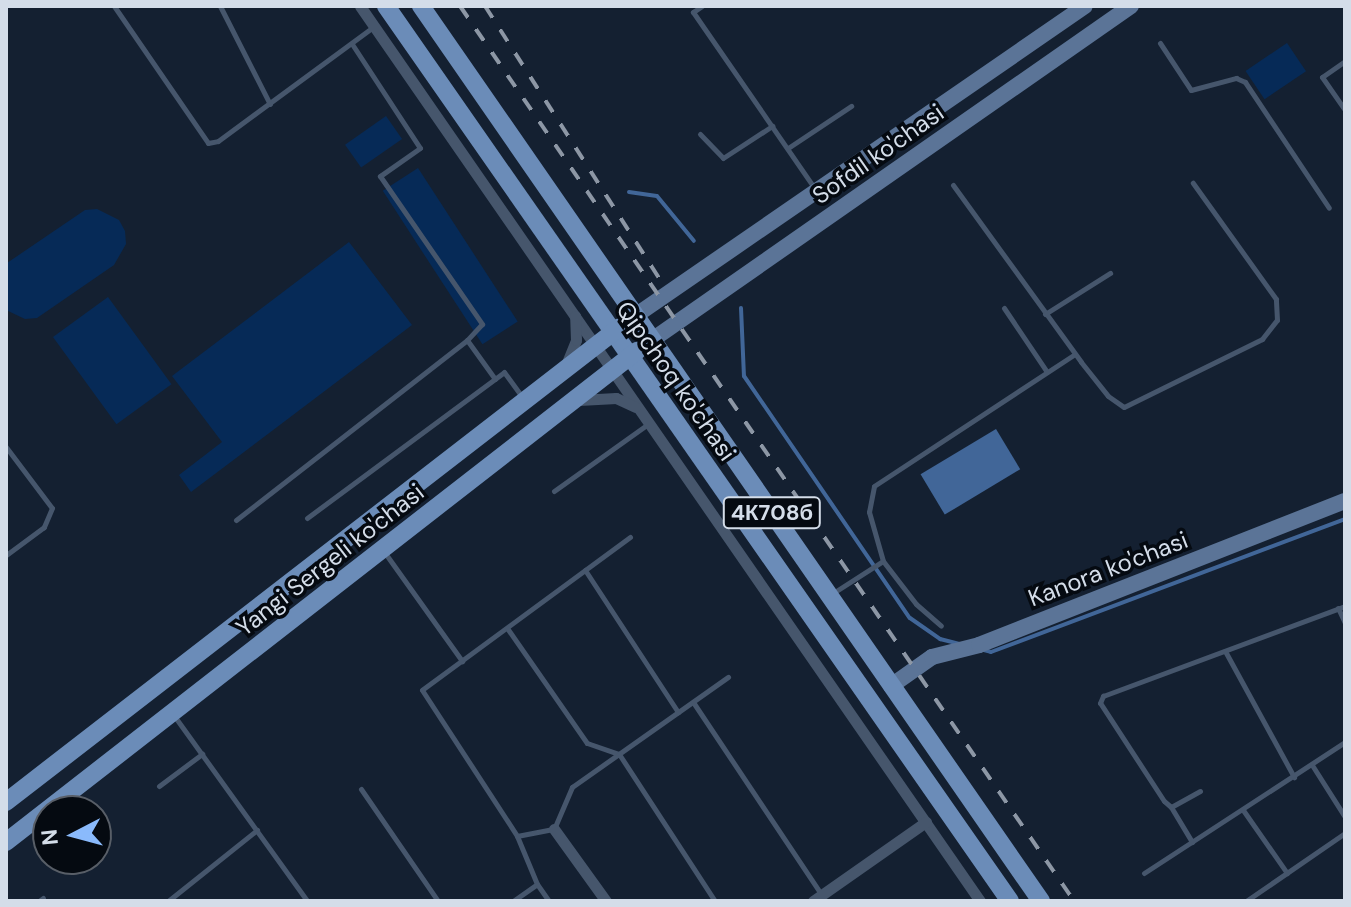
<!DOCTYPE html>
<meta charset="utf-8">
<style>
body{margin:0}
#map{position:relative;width:1351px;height:907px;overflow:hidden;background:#142031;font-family:"DM Sans",sans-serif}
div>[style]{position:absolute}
.green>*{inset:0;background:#062a57;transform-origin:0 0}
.water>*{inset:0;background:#416698;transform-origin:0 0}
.stream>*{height:4px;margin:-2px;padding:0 2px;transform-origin:2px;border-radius:2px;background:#416698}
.lane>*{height:5px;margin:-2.5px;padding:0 2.5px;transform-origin:2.5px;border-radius:2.5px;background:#46566c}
.street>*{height:11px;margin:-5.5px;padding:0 5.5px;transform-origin:5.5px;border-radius:5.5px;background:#46566c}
.secondary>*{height:16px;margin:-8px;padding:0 8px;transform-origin:8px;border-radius:8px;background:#5b7497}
.primary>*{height:18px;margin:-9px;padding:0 9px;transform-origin:9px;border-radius:9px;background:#6b8cb8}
.rail>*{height:4px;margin-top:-2px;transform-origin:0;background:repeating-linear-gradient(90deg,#8d97a5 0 14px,transparent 0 28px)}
span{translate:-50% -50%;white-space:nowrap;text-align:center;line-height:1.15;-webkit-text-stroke:7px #050a11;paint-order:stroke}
.shield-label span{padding:2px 6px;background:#050a11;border:2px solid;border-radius:6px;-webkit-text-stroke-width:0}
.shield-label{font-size:22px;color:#d4dde9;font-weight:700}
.street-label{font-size:24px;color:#d4dde9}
.frame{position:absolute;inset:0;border:8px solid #d4dde9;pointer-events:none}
.north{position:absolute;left:32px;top:795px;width:80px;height:80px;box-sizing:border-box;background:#050a11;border:2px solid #585e67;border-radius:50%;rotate:264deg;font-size:22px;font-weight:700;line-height:32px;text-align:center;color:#d4dde9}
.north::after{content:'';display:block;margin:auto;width:28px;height:36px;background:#8abafc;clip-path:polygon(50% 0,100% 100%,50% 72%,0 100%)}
</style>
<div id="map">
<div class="green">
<i style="left:1287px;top:43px;width:34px;height:50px;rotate:56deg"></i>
<i style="left:386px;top:116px;width:28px;height:50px;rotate:55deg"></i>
<i style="left:418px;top:168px;width:183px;height:42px;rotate:57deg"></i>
<i style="clip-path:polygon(97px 209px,119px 220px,125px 231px,126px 244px,114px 265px,37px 318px,25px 319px,6px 310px,7px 263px,85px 210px)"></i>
<i style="clip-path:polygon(349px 242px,412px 325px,191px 492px,179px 475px,222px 442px,172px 376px)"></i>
<i style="left:108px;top:297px;width:108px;height:68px;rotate:54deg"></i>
</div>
<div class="water">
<i style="left:996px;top:429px;width:47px;height:88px;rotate:59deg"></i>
</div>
<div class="stream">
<i style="left:629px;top:192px;width:28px;rotate:8deg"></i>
<i style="left:657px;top:196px;width:58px;rotate:50.6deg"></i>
<i style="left:741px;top:308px;width:68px;rotate:87.5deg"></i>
<i style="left:744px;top:376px;width:293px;rotate:55.6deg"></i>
<i style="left:910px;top:618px;width:37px;rotate:35deg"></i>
<i style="left:940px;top:639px;width:21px;rotate:14deg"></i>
<i style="left:984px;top:650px;width:7px;rotate:16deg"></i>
<i style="left:991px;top:652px;width:378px;rotate:-20.6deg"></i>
</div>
<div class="lane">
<i style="left:114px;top:6px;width:166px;rotate:55.5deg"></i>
<i style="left:208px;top:143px;width:10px;rotate:-11deg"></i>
<i style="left:218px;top:141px;width:192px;rotate:-36.3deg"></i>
<i style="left:220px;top:6px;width:110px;rotate:63deg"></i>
<i style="left:702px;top:6px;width:11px;rotate:146deg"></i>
<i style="left:693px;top:12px;width:216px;rotate:55.4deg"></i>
<i style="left:1160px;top:43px;width:56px;rotate:56.6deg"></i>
<i style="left:1191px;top:90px;width:47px;rotate:-14.9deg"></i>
<i style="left:1236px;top:78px;width:10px;rotate:24deg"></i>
<i style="left:1245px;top:82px;width:151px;rotate:56.3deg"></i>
<i style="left:352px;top:44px;width:124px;rotate:56.8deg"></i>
<i style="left:420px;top:148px;width:49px;rotate:145deg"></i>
<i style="left:380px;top:176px;width:180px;rotate:55.4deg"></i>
<i style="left:482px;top:324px;width:22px;rotate:133deg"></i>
<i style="left:1345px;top:61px;width:28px;rotate:145deg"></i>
<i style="left:1322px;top:77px;width:40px;rotate:55.1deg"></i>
<i style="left:700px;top:134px;width:33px;rotate:46deg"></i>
<i style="left:723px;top:158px;width:59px;rotate:-33.1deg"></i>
<i style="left:788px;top:148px;width:76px;rotate:-33.7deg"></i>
<i style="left:953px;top:185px;width:218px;rotate:54.1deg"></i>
<i style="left:1081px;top:362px;width:43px;rotate:51.5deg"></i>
<i style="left:1108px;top:396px;width:19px;rotate:35deg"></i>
<i style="left:1124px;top:407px;width:154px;rotate:-26.2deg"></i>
<i style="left:1262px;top:339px;width:24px;rotate:-52deg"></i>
<i style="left:1277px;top:320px;width:21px;rotate:-93deg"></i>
<i style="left:1276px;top:299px;width:143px;rotate:-125.6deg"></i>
<i style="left:1004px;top:308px;width:77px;rotate:56.1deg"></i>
<i style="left:1045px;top:314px;width:77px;rotate:-32.2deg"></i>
<i style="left:6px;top:447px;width:76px;rotate:53deg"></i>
<i style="left:52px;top:508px;width:21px;rotate:113deg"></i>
<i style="left:44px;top:527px;width:47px;rotate:143.6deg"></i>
<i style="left:554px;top:491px;width:115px;rotate:-35.5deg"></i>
<i style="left:307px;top:518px;width:245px;rotate:-36.5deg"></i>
<i style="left:504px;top:372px;width:31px;rotate:54deg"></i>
<i style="left:236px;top:520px;width:293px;rotate:-37.9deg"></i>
<i style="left:467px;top:340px;width:48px;rotate:54.3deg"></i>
<i style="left:630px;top:537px;width:258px;rotate:143.7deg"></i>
<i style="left:422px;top:690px;width:174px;rotate:56.9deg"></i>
<i style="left:517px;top:836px;width:38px;rotate:-11deg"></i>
<i style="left:554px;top:829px;width:46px;rotate:-66.8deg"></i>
<i style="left:572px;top:787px;width:191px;rotate:-35.2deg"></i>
<i style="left:385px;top:553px;width:133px;rotate:54.5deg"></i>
<i style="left:883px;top:561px;width:51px;rotate:-105.9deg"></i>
<i style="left:869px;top:512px;width:26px;rotate:-79deg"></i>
<i style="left:874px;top:486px;width:240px;rotate:-33.3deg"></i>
<i style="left:585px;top:570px;width:170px;rotate:56.8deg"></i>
<i style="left:833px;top:593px;width:59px;rotate:-32.6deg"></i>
<i style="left:883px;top:561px;width:54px;rotate:52.5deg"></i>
<i style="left:916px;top:604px;width:33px;rotate:41deg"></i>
<i style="left:1338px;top:608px;width:17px;rotate:65deg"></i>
<i style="left:507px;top:628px;width:140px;rotate:55.2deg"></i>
<i style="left:587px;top:743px;width:34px;rotate:19deg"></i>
<i style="left:619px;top:754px;width:176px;rotate:56.9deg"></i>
<i style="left:1225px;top:651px;width:144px;rotate:61.3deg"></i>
<i style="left:693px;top:702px;width:231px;rotate:56.3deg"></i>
<i style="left:175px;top:717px;width:226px;rotate:54.3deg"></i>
<i style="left:1312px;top:765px;width:62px;rotate:57.6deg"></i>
<i style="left:159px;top:786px;width:54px;rotate:-36.7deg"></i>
<i style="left:361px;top:789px;width:136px;rotate:55.5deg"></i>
<i style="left:1200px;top:791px;width:33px;rotate:151deg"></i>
<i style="left:1171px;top:807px;width:9px;rotate:-139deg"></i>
<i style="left:1164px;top:801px;width:117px;rotate:-123.1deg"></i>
<i style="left:1100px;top:703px;width:8px;rotate:-67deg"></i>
<i style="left:1103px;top:696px;width:258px;rotate:-20.4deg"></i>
<i style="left:1171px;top:807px;width:41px;rotate:59deg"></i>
<i style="left:1243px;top:810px;width:77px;rotate:55.1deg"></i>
<i style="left:517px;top:836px;width:52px;rotate:67.4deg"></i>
<i style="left:1144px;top:873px;width:240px;rotate:-33.1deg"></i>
<i style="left:39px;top:901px;width:5px;rotate:-37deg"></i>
<i style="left:168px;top:901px;width:114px;rotate:-38.6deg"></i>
<i style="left:513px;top:901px;width:29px;rotate:-35deg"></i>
<i style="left:537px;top:884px;width:21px;rotate:55deg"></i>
<i style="left:1246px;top:901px;width:120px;rotate:-34.5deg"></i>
</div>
<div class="street">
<i style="left:360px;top:6px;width:1089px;rotate:55.29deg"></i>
<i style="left:566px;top:365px;width:27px;rotate:-68deg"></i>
<i style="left:576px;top:340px;width:24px;rotate:-92deg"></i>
<i style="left:579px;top:400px;width:37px;rotate:-3deg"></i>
<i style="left:616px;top:398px;width:21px;rotate:25deg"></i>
<i style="left:554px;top:829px;width:89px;rotate:54.2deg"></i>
<i style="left:813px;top:901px;width:138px;rotate:-35deg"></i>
</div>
<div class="secondary">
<i style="left:635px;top:316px;width:546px;rotate:-34.56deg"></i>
<i style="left:652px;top:340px;width:584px;rotate:-34.89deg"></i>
<i style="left:891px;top:686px;width:50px;rotate:-35.3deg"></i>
<i style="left:932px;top:657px;width:49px;rotate:-14.3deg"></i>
<i style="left:979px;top:645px;width:393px;rotate:-21.5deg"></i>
</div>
<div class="primary">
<i style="left:386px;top:6px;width:1091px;rotate:55.12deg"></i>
<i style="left:421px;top:6px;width:1089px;rotate:55.29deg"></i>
<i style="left:6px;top:802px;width:776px;rotate:-37.73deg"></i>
<i style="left:6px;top:842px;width:800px;rotate:-37.89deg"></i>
</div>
<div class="rail">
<i style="left:460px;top:6px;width:1085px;rotate:55.55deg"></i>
<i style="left:485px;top:6px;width:330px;rotate:57.4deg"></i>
</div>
<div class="shield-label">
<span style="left:772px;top:513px">4К708б</span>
</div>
<div class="street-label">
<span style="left:878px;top:154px;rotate:-35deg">Sofdil ko'chasi</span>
<span style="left:676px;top:381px;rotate:55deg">Qipchoq ko'chasi</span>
<span style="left:330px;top:560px;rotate:-38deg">Yangi Sergeli ko'chasi</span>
<span style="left:1108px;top:569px;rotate:-21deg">Kanora ko'chasi</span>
</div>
<div class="frame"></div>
<div class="north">N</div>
</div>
